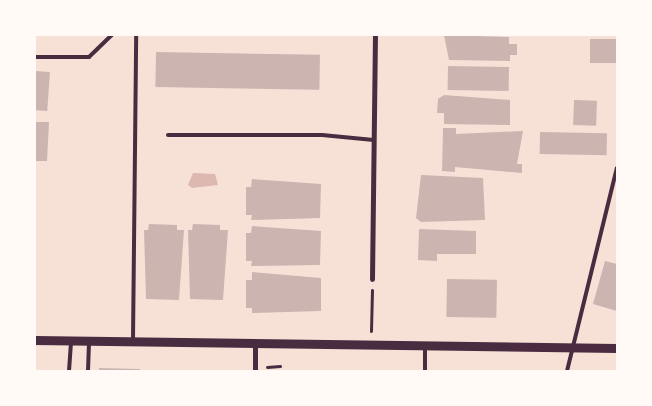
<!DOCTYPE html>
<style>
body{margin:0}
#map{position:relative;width:652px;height:406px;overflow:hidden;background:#f7e1d7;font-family:"Zilla Slab",serif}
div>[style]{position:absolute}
.water>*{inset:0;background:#dcb8b0}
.building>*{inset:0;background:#ccb4b1;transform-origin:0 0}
.path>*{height:3px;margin:-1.5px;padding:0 1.5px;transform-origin:1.5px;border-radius:1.5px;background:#4a2c40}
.service>*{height:4px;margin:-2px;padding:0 2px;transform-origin:2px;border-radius:2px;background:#4a2c40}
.minor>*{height:5px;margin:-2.5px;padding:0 2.5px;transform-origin:2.5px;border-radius:2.5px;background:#4a2c40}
.tertiary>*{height:9px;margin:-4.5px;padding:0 4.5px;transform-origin:4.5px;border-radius:4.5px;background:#4a2c40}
span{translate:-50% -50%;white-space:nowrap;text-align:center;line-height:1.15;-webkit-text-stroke:4.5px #fffaf5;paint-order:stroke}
.frame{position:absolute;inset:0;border:36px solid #fffaf5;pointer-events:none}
</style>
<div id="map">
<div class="water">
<i style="clip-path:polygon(193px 173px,215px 174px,218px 185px,192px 188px,188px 185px)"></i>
</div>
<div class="building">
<i style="clip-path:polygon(444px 35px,509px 37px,509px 44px,517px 44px,517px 55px,510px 55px,510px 61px,449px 60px)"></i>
<i style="left:590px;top:39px;width:27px;height:24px"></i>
<i style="left:156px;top:52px;width:164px;height:35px;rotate:1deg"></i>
<i style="left:448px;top:66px;width:61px;height:24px;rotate:1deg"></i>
<i style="left:35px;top:71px;width:15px;height:39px;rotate:4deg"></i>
<i style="clip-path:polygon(444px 95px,510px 100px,510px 125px,444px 124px,444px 113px,437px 113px,438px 99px)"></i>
<i style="left:574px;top:100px;width:23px;height:25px;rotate:2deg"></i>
<i style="clip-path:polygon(35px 122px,49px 122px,47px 161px,35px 161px)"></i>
<i style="clip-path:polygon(443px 128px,456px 128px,456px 134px,523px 131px,517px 164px,522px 164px,522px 173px,455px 167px,455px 172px,442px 171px)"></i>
<i style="left:540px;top:132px;width:67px;height:22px;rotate:1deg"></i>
<i style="clip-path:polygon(421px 175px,483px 178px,485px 220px,421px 222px,416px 218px)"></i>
<i style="clip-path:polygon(252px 179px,321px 184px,320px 218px,251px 220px,252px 215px,246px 215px,246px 187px,251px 187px)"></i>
<i style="clip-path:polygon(149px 224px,177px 225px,177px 230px,184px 230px,179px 300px,146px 299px,144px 230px,148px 230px)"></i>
<i style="clip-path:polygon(193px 224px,220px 225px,220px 230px,228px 230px,223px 300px,190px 299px,188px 230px,192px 230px)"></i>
<i style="clip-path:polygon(252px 226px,321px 231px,320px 265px,251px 266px,252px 261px,246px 261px,246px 233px,251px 233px)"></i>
<i style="clip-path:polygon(419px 229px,476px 231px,476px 254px,437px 254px,437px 261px,418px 260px)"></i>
<i style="clip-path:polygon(605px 261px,617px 264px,617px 311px,593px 304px)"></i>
<i style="clip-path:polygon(252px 272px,321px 278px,321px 311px,252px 313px,252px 308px,246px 308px,246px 280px,252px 280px)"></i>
<i style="left:447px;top:279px;width:50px;height:38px;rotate:1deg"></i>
<i style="clip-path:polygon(99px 368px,140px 369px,140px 371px,99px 371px)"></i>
</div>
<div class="path">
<i style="left:371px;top:331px;width:41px;rotate:-88.6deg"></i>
<i style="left:267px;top:367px;width:13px;rotate:-4deg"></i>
</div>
<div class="service">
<i style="left:35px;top:57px;width:54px"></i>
<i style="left:89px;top:57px;width:32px;rotate:-44deg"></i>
<i style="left:168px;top:135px;width:154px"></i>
<i style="left:322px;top:135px;width:52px;rotate:5.5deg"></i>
<i style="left:133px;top:340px;width:305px;rotate:-89.4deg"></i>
<i style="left:69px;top:371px;width:30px;rotate:-86deg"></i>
<i style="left:88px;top:371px;width:30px;rotate:-88deg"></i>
<i style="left:425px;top:371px;width:26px;rotate:-90deg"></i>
<i style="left:567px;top:371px;width:209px;rotate:-76.2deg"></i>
</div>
<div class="minor">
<i style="left:372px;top:279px;width:244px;rotate:-89.3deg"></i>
<i style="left:255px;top:342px;width:29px;rotate:90deg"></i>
</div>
<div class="tertiary">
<i style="left:35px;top:340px;width:582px;rotate:0.79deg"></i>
</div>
<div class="frame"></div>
</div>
